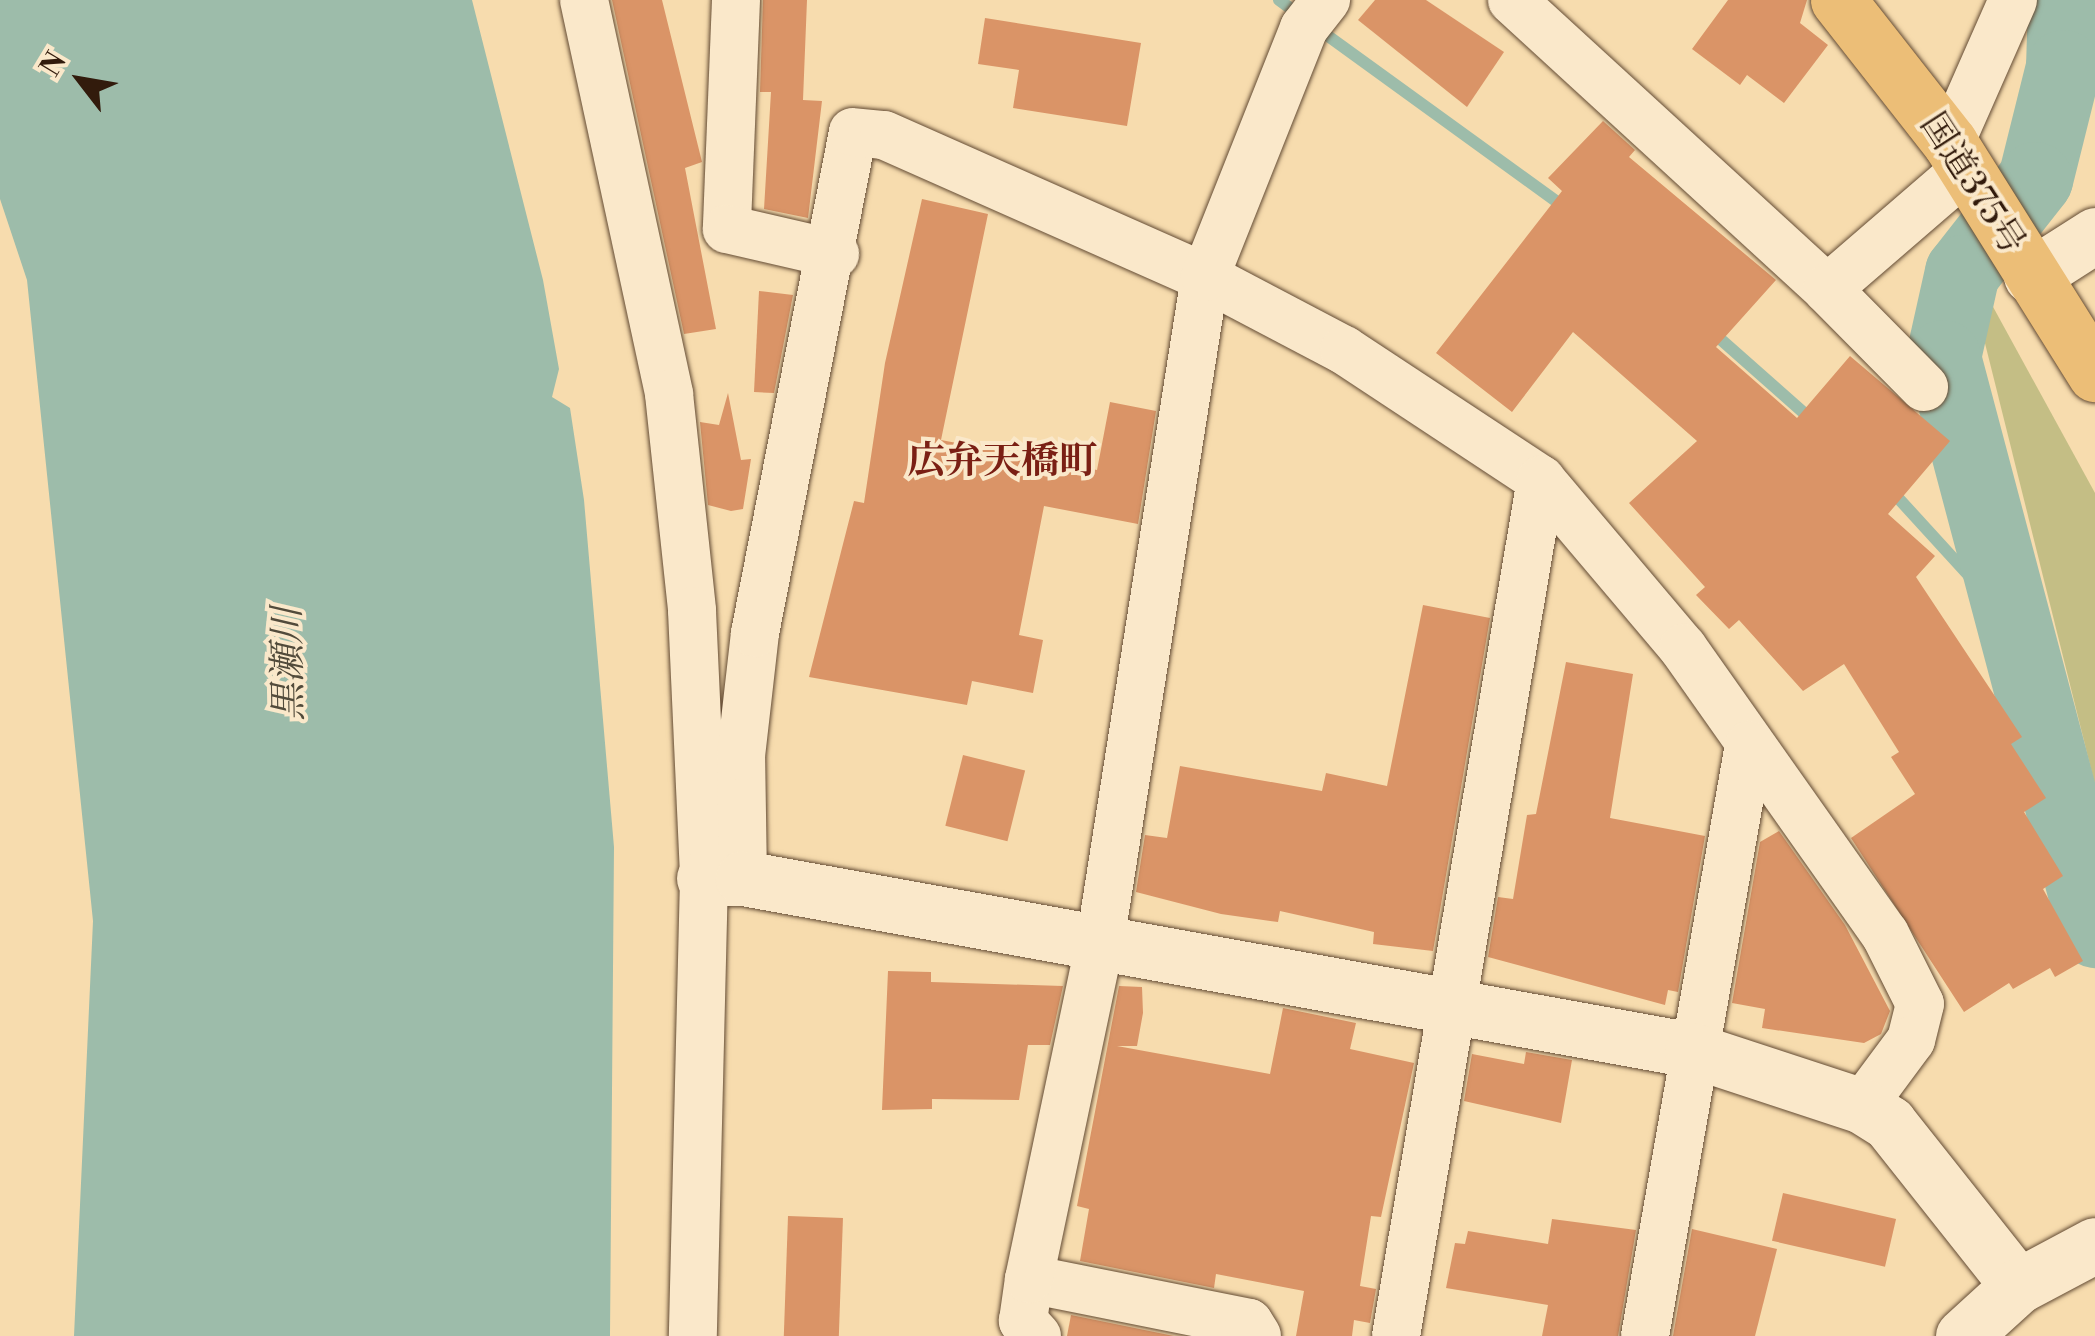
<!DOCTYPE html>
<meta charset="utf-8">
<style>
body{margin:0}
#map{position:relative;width:2095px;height:1336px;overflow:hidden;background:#f7dcae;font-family:"Libre Bodoni","Noto Serif JP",serif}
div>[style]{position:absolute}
.green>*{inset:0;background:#c4be85}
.water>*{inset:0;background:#9dbcaa}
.stream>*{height:12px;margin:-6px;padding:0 6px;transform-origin:6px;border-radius:6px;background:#9dbcaa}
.river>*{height:75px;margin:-37.5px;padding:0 37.5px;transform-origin:37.5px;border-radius:37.5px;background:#9dbcaa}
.building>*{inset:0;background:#da9467;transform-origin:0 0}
.roads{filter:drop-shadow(0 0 2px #634b34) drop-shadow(0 0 2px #634b34)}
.street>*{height:48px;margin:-24px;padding:0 24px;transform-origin:24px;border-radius:24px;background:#fae8ca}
.secondary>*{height:55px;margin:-27.5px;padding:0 27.5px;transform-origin:27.5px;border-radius:27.5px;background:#fae8ca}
.highway>*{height:55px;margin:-27.5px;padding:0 27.5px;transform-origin:27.5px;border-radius:27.5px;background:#ecbe77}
span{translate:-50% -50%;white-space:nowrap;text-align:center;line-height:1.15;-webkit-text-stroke:8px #fae8ca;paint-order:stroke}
.street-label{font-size:35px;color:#321b0c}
.neighbourhood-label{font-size:38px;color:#7a1f14;font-weight:700}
.water-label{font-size:38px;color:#524b3b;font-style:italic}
.north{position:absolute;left:30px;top:30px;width:100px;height:100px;-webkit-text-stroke:8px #fae8ca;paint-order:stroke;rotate:301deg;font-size:28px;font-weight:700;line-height:40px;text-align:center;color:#321b0c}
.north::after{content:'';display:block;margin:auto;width:35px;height:45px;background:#321b0c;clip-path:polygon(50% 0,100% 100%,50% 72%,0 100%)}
</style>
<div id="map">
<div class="green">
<i style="clip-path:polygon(1986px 294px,2095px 493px,2095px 785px,1978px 315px)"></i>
</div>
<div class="water">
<i style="clip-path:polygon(0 0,472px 0,543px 280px,559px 369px,552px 397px,570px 408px,584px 500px,614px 847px,610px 1336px,74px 1336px,93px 921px,27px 280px,0 199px)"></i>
</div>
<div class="stream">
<i style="left:1279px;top:0;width:27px;rotate:36deg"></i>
<i style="left:1317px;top:28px;width:310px;rotate:35.9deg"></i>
<i style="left:1709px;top:329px;width:140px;rotate:41.5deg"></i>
<i style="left:1889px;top:488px;width:173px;rotate:47.6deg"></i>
</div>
<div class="river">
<i style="left:2065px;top:0;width:67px;rotate:91.7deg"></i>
<i style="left:2063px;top:67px;width:115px;rotate:104deg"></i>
<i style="left:2035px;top:179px;width:118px;rotate:128.1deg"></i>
<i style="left:1962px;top:272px;width:87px;rotate:102.6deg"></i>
<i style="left:1943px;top:357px;width:593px;rotate:75.14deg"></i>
</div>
<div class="building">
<i style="clip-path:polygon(612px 0,662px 0,702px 162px,685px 168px,716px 329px,684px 334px)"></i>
<i style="clip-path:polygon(763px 0,807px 0,803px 100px,822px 101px,808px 218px,764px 209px,771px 92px,760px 92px)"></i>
<i style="clip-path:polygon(1375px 0,1426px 0,1504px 52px,1467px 107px,1358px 20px)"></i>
<i style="clip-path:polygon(1728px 0,1807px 0,1800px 23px,1828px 45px,1784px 103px,1747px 75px,1740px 85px,1692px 49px)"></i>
<i style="clip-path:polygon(985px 18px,1141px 43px,1127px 126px,1013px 108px,1019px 70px,978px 64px)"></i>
<i style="clip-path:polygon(1603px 121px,1635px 150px,1629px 157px,1776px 280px,1716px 347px,1797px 418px,1850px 356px,1950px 441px,1888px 514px,1935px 556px,1916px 577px,2022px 737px,2011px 744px,2046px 798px,2024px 812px,2063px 876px,2043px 889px,2083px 961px,2055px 977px,2050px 968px,2013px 989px,2009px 983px,1964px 1012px,1851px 838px,1915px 794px,1891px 757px,1899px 752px,1844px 664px,1803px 691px,1739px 620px,1729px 629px,1696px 595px,1705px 587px,1629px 503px,1697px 441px,1573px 332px,1512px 412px,1436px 353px,1562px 191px,1548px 178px)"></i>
<i style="clip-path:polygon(922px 199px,988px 214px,941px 440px,1097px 470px,1110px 402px,1156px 411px,1138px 524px,1044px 506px,1019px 635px,1043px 640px,1033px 693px,972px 681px,967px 705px,809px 677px,854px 501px,864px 503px,885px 363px)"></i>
<i style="clip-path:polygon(759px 291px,793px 295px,774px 393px,754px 392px)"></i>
<i style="clip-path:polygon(728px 393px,741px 460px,751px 459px,743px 509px,731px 511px,708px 505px,700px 422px,719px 425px)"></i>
<i style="clip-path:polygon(1423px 605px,1490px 618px,1433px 951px,1373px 944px,1374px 932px,1280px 911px,1278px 922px,1221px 914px,1136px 892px,1145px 835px,1167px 838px,1180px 766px,1322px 791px,1326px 773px,1387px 786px)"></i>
<i style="clip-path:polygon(1566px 662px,1633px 674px,1610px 818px,1705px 836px,1678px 992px,1668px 990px,1665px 1005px,1488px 957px,1498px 897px,1513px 899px,1527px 815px,1536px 814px)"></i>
<i style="left:963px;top:755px;width:64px;height:73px;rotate:14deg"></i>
<i style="clip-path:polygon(1779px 831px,1845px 925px,1890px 1011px,1881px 1034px,1864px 1043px,1762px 1028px,1765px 1009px,1732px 1003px,1760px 842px)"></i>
<i style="clip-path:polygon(888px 971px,931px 972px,931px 982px,1063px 986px,1050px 1045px,1028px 1045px,1019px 1100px,932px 1099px,932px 1109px,882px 1110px)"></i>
<i style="clip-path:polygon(1119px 986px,1142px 987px,1143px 1013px,1137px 1046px,1117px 1046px,1270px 1074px,1283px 1008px,1356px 1023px,1350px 1049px,1414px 1063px,1381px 1217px,1371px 1216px,1360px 1286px,1376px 1289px,1370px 1323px,1354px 1320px,1352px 1336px,1296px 1336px,1304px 1291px,1216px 1274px,1214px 1288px,1080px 1261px,1089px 1209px,1077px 1206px)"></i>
<i style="clip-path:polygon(1526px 1052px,1572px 1060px,1561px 1123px,1464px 1101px,1472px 1054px,1524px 1064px)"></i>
<i style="left:1783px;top:1193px;width:116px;height:49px;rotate:13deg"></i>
<i style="left:788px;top:1216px;width:55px;height:120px;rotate:2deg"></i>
<i style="clip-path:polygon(1552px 1219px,1636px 1230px,1618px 1336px,1542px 1336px,1548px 1305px,1446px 1288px,1455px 1243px,1465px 1244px,1468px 1231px,1548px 1244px)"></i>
<i style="clip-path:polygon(1692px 1229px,1777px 1249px,1755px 1336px,1673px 1336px)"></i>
<i style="clip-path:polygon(1071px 1315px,1174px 1336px,1067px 1336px)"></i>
</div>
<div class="roads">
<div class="street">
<i style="left:584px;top:0;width:403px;rotate:77.8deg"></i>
<i style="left:669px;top:394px;width:218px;rotate:83.9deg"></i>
<i style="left:692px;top:611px;width:267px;rotate:87.4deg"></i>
<i style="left:704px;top:878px;width:458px;rotate:91.4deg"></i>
<i style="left:736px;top:0;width:229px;rotate:92.3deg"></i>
<i style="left:727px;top:229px;width:111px;rotate:13deg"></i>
<i style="left:1512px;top:0;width:427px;rotate:42.5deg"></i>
<i style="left:1827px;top:289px;width:184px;rotate:-40.8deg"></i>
<i style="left:1950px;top:143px;width:156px;rotate:-66.2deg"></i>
<i style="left:1827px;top:289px;width:138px;rotate:45.3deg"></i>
<i style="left:743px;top:878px;width:122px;rotate:-90.9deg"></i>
<i style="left:741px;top:756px;width:124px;rotate:-83.5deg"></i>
<i style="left:755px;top:633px;width:510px;rotate:-78.93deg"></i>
<i style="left:853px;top:132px;width:31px;rotate:6deg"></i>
<i style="left:884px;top:135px;width:351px;rotate:23.9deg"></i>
<i style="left:1205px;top:277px;width:157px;rotate:27.7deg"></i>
<i style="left:1344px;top:350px;width:236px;rotate:33.4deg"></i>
<i style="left:1541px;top:480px;width:220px;rotate:49.8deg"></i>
<i style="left:1683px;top:648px;width:350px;rotate:54.8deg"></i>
<i style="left:1885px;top:934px;width:78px;rotate:63.4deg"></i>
<i style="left:1920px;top:1004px;width:37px;rotate:104deg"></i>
<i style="left:1911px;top:1040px;width:82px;rotate:126.6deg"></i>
<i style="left:1029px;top:1279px;width:224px;rotate:11.3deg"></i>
<i style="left:1249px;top:1323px;width:15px;rotate:58deg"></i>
<i style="left:1037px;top:1336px;width:21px;rotate:-133deg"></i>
<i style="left:1023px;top:1321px;width:42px;rotate:-81.9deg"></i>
<i style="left:1029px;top:1279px;width:344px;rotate:-78.1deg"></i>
<i style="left:1100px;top:942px;width:673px;rotate:-81.03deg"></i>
<i style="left:1205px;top:277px;width:268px;rotate:-68.3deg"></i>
<i style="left:1304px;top:28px;width:36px;rotate:-52deg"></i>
<i style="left:1396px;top:1336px;width:868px;rotate:-80.39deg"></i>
<i style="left:1645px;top:1336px;width:600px;rotate:-80.02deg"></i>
</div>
<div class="secondary">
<i style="left:2031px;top:276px;width:76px;rotate:-32.6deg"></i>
<i style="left:704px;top:878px;width:39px"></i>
<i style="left:743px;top:878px;width:964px;rotate:10.27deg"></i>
<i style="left:1692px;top:1050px;width:179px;rotate:18.2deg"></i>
<i style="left:1862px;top:1106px;width:32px;rotate:32deg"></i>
<i style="left:1889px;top:1123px;width:208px;rotate:51.6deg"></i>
<i style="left:1963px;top:1336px;width:74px;rotate:-42.3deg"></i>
<i style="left:2018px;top:1286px;width:87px;rotate:-28deg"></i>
</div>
<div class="highway">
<i style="left:1838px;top:0;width:182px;rotate:51.9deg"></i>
<i style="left:1950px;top:143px;width:273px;rotate:57.9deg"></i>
</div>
</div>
<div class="street-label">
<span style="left:1972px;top:184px;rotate:57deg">国道375号</span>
</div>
<div class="neighbourhood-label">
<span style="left:1002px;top:462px">広弁天橋町</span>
</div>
<div class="water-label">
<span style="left:289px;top:664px;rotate:-91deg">黒瀬川</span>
</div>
<div class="north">N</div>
</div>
